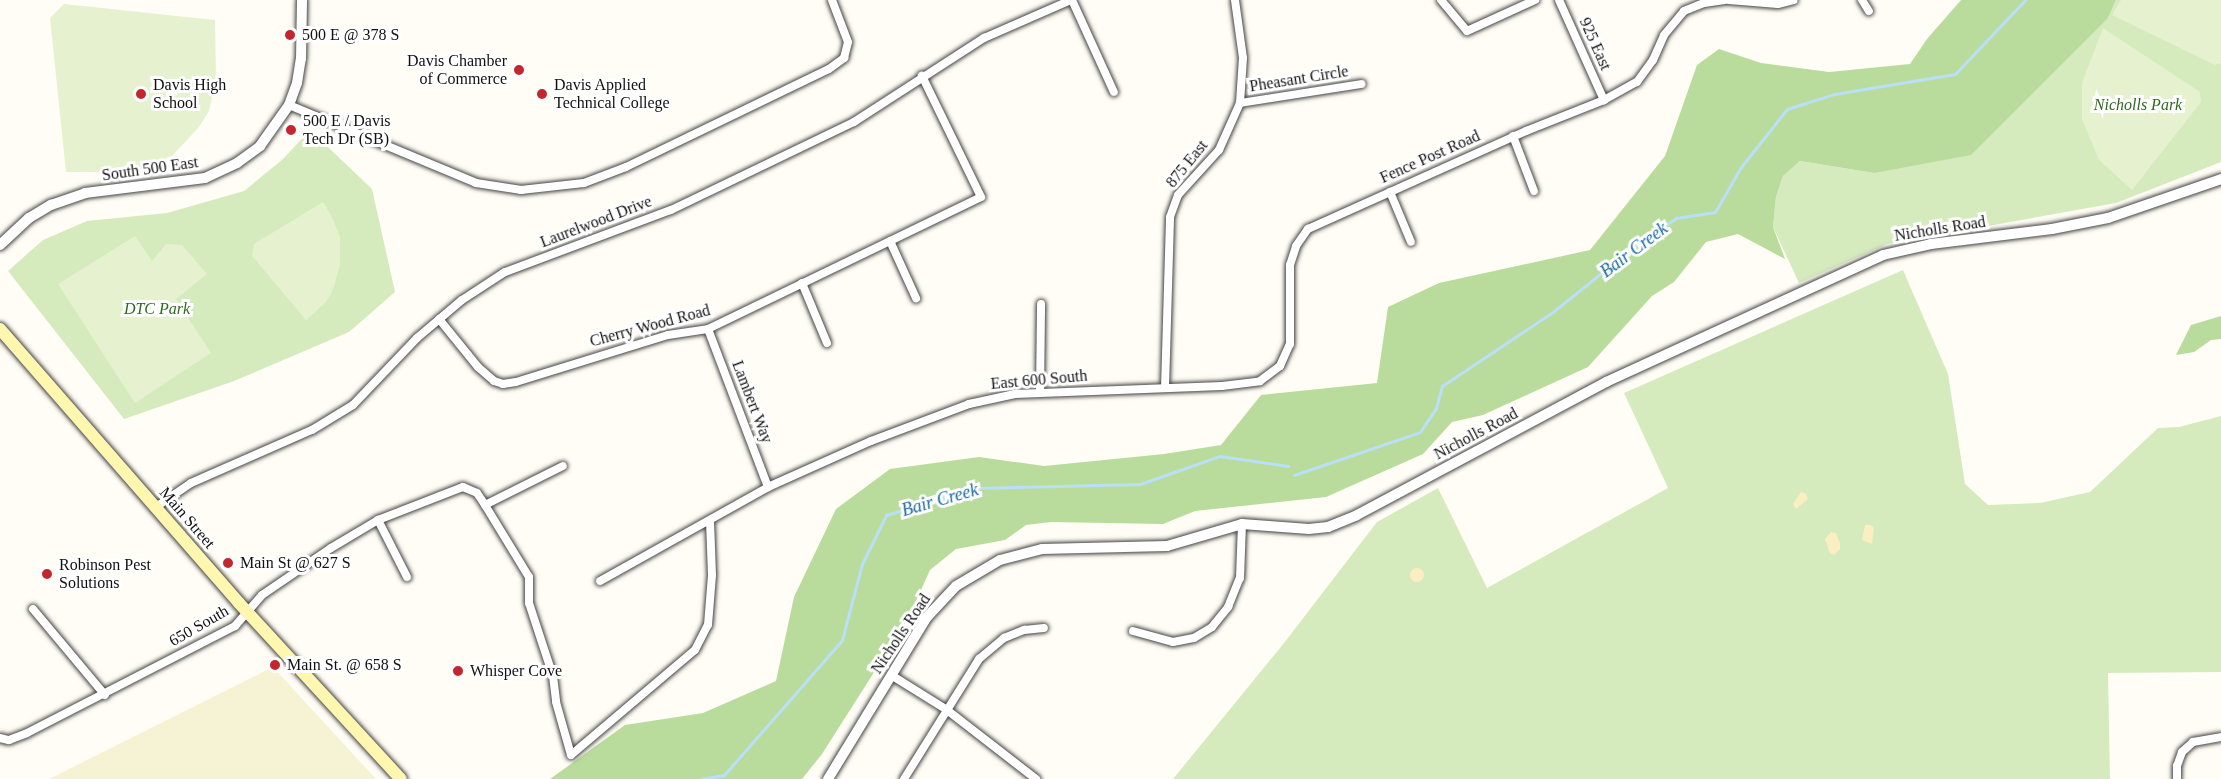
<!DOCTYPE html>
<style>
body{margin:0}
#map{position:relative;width:2221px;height:779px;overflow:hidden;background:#fffdf5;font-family:Georgia,serif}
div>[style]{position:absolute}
.farmland>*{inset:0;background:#f6f3d4}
.green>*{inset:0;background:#d5ebbd}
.forest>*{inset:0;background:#b9dc9c}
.sand>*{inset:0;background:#fbeec1}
.round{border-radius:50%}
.pitch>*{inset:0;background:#e6f2cf}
.stream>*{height:3px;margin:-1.5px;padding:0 1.5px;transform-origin:1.5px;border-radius:1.5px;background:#b9e0f7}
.roads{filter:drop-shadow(0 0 2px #444) drop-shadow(0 0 2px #444)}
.minor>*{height:8px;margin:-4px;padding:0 4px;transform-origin:4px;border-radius:4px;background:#fff}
.tertiary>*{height:10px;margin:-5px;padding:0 5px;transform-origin:5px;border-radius:5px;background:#fff}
.secondary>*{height:12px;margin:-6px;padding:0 6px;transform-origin:6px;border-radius:6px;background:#fff6b0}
.dots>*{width:16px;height:16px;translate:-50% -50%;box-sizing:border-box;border:3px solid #fff;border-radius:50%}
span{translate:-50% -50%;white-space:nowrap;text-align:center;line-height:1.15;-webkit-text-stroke:6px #fff;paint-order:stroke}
.poi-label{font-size:16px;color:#111}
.left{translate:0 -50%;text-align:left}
.right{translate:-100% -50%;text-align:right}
.street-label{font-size:16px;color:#111}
.park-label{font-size:16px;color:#2f6b1f;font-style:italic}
.water-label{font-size:18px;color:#1768a6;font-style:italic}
</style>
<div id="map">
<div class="farmland">
<i style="clip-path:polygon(273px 667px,376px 779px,49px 779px)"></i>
</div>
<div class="green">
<i style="clip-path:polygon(2116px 0,2221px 0,2221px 162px,2116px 203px,1887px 244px,1799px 283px,1773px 227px,1776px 197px,1783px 176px,1800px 161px,1874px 173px,2108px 18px)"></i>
<i style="clip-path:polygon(310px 130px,372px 189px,395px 292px,349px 332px,234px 381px,124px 419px,8px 271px,43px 240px,87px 221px,167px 213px,244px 191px,283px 159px)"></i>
<i style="clip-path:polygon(1903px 270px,1948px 374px,1965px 484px,1988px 505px,2040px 503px,2090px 492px,2158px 428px,2179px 427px,2221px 416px,2221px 672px,2108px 673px,2110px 779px,1173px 779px,1284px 643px,1377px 522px,1438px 488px,1487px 588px,1668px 488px,1624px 393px)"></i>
</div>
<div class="forest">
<i style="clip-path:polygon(1961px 0,2116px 0,2108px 18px,1971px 155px,1874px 173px,1800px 161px,1783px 176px,1776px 197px,1773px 227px,1785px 259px,1738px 234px,1706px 242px,1674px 282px,1652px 296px,1588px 367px,1483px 415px,1452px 422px,1423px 454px,1326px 497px,1195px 511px,1163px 524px,1051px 522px,1026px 525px,1005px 540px,956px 549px,930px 570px,908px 619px,822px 754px,802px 779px,550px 779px,625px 725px,703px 713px,776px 681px,794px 597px,836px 509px,890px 469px,979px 457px,1044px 466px,1164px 454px,1221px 445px,1261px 395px,1377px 383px,1388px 307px,1439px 283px,1590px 250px,1665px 156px,1697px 65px,1719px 49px,1761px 63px,1829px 72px,1910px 64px,1927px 39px)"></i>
<i style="clip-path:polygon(2221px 316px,2221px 339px,2211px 340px,2194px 352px,2176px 355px,2191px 325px)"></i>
</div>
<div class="sand">
<i style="clip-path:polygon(1801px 492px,1806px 494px,1808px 499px,1796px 509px,1793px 504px)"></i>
<i style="clip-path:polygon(1865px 525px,1871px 525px,1874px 528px,1872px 544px,1862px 540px)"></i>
<i style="clip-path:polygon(1831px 532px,1836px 533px,1840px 543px,1840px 549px,1834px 555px,1830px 553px,1825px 539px)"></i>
<i class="round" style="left:1410px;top:568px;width:14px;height:14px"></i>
</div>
<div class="pitch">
<i style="clip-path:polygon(2121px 0,2221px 0,2221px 63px,2215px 65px,2112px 15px)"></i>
<i style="clip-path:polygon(64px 4px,215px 20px,216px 78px,209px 111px,199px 127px,172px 156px,152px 166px,130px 172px,66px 172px,50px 18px)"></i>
<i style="clip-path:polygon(2103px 28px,2200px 92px,2201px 102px,2132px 190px,2099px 160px,2082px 119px,2082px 83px)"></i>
<i style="clip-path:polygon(323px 202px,332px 217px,340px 237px,340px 264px,333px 290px,326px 302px,306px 320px,252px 256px,254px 244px)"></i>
<i style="clip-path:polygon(135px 236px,152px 261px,166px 244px,182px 245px,207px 274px,176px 299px,211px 353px,135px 403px,58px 284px)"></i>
</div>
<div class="stream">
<i style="left:1294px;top:475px;width:133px;rotate:-18.8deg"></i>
<i style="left:1420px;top:432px;width:29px;rotate:-56deg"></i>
<i style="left:1436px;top:408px;width:23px;rotate:-75deg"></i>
<i style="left:1442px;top:386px;width:135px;rotate:-33.8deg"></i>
<i style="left:1554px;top:311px;width:105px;rotate:-38.8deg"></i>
<i style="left:1636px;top:245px;width:48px;rotate:-34deg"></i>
<i style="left:1676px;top:218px;width:39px;rotate:-9deg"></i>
<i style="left:1715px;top:212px;width:52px;rotate:-60deg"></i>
<i style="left:1741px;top:167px;width:74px;rotate:-51.6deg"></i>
<i style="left:1787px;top:109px;width:49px;rotate:-17.7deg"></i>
<i style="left:1834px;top:94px;width:123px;rotate:-9.4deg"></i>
<i style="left:1955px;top:74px;width:102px;rotate:-46.6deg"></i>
<i style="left:701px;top:779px;width:23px;rotate:-10deg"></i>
<i style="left:724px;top:775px;width:179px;rotate:-48.8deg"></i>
<i style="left:842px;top:640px;width:79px;rotate:-75.3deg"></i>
<i style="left:862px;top:564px;width:55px;rotate:-63.9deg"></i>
<i style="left:886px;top:515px;width:94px;rotate:-16.7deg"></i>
<i style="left:976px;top:488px;width:164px;rotate:-1.4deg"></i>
<i style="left:1140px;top:484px;width:85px;rotate:-19.3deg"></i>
<i style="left:1220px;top:456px;width:69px;rotate:8.4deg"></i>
</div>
<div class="roads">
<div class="minor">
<i style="left:1072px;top:0;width:101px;rotate:65.5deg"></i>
<i style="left:1441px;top:0;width:40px;rotate:50deg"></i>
<i style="left:1467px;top:31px;width:75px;rotate:-24.5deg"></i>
<i style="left:1559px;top:0;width:110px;rotate:65.8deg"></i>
<i style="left:1729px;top:0;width:49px;rotate:4.7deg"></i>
<i style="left:1778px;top:4px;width:16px;rotate:-14deg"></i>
<i style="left:1862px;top:0;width:13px;rotate:58deg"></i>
<i style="left:1240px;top:103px;width:123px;rotate:-8.9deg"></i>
<i style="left:289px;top:105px;width:203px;rotate:22.6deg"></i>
<i style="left:476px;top:183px;width:46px;rotate:8.8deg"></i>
<i style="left:521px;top:190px;width:63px;rotate:-6.3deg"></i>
<i style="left:584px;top:183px;width:45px;rotate:-20.9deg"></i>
<i style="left:626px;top:167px;width:225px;rotate:-25.8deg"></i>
<i style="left:829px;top:69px;width:19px;rotate:-36deg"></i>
<i style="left:844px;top:58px;width:16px;rotate:-76deg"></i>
<i style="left:848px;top:42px;width:45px;rotate:-110.9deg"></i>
<i style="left:1513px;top:136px;width:59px;rotate:69.1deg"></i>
<i style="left:1390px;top:192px;width:54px;rotate:67.2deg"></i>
<i style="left:890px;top:241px;width:63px;rotate:65.5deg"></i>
<i style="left:802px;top:283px;width:65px;rotate:67.4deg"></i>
<i style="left:439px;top:319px;width:62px;rotate:50.9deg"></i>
<i style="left:478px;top:367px;width:21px;rotate:41deg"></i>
<i style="left:494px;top:381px;width:9px;rotate:18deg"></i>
<i style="left:503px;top:384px;width:13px;rotate:-9deg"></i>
<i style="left:516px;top:382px;width:159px;rotate:-17.2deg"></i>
<i style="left:668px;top:335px;width:40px;rotate:-8.5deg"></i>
<i style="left:708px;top:329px;width:303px;rotate:-25.8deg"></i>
<i style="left:981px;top:197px;width:135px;rotate:-116deg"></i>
<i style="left:708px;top:329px;width:169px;rotate:69.2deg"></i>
<i style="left:1165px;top:388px;width:171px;rotate:-88.3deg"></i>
<i style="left:1170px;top:217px;width:23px;rotate:-70deg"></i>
<i style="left:1178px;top:195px;width:61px;rotate:-47.7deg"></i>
<i style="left:1219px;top:150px;width:51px;rotate:-65.9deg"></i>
<i style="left:1240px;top:103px;width:45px;rotate:-86.2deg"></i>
<i style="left:1243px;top:58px;width:59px;rotate:-97.9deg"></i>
<i style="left:1040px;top:392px;width:88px;rotate:-89.3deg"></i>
<i style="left:485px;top:505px;width:87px;rotate:-26.6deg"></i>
<i style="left:156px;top:507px;width:42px;rotate:-34.4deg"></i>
<i style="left:191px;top:483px;width:132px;rotate:-23.7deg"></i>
<i style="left:312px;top:430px;width:48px;rotate:-31.4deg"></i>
<i style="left:353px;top:405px;width:93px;rotate:-46.3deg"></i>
<i style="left:417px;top:338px;width:59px;rotate:-40.2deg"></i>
<i style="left:462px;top:300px;width:51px;rotate:-33.1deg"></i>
<i style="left:505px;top:272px;width:177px;rotate:-20.5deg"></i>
<i style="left:671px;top:210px;width:203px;rotate:-25.7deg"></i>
<i style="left:854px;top:122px;width:155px;rotate:-32.9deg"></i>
<i style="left:984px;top:38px;width:95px;rotate:-23.6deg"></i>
<i style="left:378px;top:520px;width:64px;rotate:63deg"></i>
<i style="left:600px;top:581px;width:193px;rotate:-29.2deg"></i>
<i style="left:768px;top:487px;width:113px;rotate:-24.1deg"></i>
<i style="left:871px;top:441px;width:105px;rotate:-20.7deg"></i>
<i style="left:969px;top:404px;width:47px;rotate:-12.3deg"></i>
<i style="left:1015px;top:394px;width:207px;rotate:-2.2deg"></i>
<i style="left:1222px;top:386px;width:38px;rotate:-7deg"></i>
<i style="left:1260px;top:381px;width:25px;rotate:-37deg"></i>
<i style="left:1280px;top:366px;width:24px;rotate:-66deg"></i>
<i style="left:1290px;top:344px;width:79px;rotate:-90deg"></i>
<i style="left:1290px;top:265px;width:20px;rotate:-72deg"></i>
<i style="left:1296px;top:246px;width:21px;rotate:-55deg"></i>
<i style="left:1308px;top:229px;width:239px;rotate:-24.2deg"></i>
<i style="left:1526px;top:131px;width:84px;rotate:-21.7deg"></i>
<i style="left:1604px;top:100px;width:38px;rotate:-29deg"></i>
<i style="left:1637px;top:82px;width:27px;rotate:-54deg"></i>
<i style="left:1653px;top:60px;width:27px;rotate:-66deg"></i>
<i style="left:1664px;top:35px;width:31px;rotate:-50deg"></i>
<i style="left:1684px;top:11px;width:22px;rotate:-22deg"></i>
<i style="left:1704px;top:3px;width:21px;rotate:-8deg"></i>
<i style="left:33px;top:609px;width:112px;rotate:50.1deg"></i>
<i style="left:1133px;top:631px;width:41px;rotate:15.4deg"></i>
<i style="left:1173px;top:642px;width:21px;rotate:-11deg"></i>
<i style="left:1194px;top:638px;width:21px;rotate:-31deg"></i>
<i style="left:1212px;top:627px;width:26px;rotate:-51deg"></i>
<i style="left:1228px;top:607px;width:31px;rotate:-68deg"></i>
<i style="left:1240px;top:578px;width:54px;rotate:-87.9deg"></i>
<i style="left:891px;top:675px;width:66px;rotate:32deg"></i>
<i style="left:947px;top:710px;width:113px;rotate:37.8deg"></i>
<i style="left:0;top:738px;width:9px;rotate:13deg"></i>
<i style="left:9px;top:740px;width:19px;rotate:-21deg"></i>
<i style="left:27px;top:733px;width:234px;rotate:-27.2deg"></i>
<i style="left:235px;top:626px;width:41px;rotate:-48.9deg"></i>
<i style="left:262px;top:595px;width:83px;rotate:-34.3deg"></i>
<i style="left:331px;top:548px;width:55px;rotate:-30.8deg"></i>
<i style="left:378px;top:520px;width:91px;rotate:-21.2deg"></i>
<i style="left:463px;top:487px;width:15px;rotate:23deg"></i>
<i style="left:477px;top:493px;width:14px;rotate:56deg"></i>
<i style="left:485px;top:505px;width:84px;rotate:58.6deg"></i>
<i style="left:529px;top:577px;width:26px;rotate:90deg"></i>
<i style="left:529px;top:603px;width:77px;rotate:71.8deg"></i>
<i style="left:553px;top:676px;width:26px;rotate:83deg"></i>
<i style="left:556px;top:702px;width:55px;rotate:74.2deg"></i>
<i style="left:571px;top:755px;width:162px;rotate:-40.3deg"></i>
<i style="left:695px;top:650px;width:28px;rotate:-63deg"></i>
<i style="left:708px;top:625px;width:50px;rotate:-85.4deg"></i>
<i style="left:712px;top:575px;width:54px;rotate:-92.1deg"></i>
<i style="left:904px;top:779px;width:142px;rotate:-58deg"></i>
<i style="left:979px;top:659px;width:33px;rotate:-40deg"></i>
<i style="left:1004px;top:638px;width:22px;rotate:-22deg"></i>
<i style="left:1024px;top:630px;width:20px;rotate:-6deg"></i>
<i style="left:2177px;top:779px;width:13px;rotate:-90deg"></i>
<i style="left:2177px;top:766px;width:15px;rotate:-70deg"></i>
<i style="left:2182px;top:752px;width:15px;rotate:-42deg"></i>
<i style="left:2193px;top:742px;width:28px;rotate:-10deg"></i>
</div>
<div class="tertiary">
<i style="left:0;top:245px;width:40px;rotate:-43deg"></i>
<i style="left:29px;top:218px;width:26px;rotate:-31deg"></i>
<i style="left:51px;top:205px;width:36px;rotate:-19deg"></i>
<i style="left:85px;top:193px;width:121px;rotate:-7.1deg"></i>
<i style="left:205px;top:178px;width:35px;rotate:-25deg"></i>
<i style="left:237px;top:163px;width:29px;rotate:-36deg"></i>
<i style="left:260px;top:146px;width:50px;rotate:-54.7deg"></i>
<i style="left:289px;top:105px;width:23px;rotate:-70deg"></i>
<i style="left:297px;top:83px;width:24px;rotate:-81deg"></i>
<i style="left:301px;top:59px;width:59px;rotate:-89deg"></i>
<i style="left:828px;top:779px;width:190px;rotate:-58.6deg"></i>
<i style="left:927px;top:617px;width:42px;rotate:-46.9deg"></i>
<i style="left:956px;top:586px;width:51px;rotate:-30.6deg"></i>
<i style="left:1000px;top:560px;width:43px;rotate:-14.7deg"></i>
<i style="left:1042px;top:549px;width:125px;rotate:-1.4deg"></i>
<i style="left:1167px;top:546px;width:78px;rotate:-16.3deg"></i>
<i style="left:1242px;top:524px;width:67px;rotate:4.3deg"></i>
<i style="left:1309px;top:529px;width:19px;rotate:-6deg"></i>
<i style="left:1328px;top:527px;width:31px;rotate:-22deg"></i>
<i style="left:1357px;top:515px;width:282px;rotate:-28.1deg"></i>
<i style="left:1606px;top:382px;width:305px;rotate:-24.6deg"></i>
<i style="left:1883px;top:255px;width:49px;rotate:-12.9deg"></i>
<i style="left:1931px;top:244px;width:122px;rotate:-7.1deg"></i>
<i style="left:2052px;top:229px;width:57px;rotate:-11.1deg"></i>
<i style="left:2108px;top:218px;width:120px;rotate:-19deg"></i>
</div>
<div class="secondary">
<i style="left:0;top:329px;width:364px;rotate:48.9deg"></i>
<i style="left:239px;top:603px;width:239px;rotate:47.4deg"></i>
</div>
</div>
<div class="dots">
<i style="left:290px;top:35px;background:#c4262e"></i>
<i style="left:519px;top:70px;background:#c4262e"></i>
<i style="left:141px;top:94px;background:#c4262e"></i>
<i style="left:542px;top:94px;background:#c4262e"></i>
<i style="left:291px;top:130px;background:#c4262e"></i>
<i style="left:228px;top:563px;background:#c4262e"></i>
<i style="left:47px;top:574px;background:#c4262e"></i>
<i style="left:275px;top:665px;background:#c4262e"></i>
<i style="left:458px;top:671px;background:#c4262e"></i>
</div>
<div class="poi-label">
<span class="left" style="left:302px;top:35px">500 E @ 378 S</span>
<span class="right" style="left:507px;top:70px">Davis Chamber<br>of Commerce</span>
<span class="left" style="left:153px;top:94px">Davis High<br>School</span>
<span class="left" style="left:554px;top:94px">Davis Applied<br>Technical College</span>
<span class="left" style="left:303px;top:130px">500 E / Davis<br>Tech Dr (SB)</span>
<span class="left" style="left:240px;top:563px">Main St @ 627 S</span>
<span class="left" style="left:59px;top:574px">Robinson Pest<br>Solutions</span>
<span class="left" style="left:287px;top:665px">Main St. @ 658 S</span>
<span class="left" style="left:470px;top:671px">Whisper Cove</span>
</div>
<div class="street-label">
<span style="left:1595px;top:44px;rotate:66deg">925 East</span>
<span style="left:1299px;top:79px;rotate:-9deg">Pheasant Circle</span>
<span style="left:1430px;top:157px;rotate:-24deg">Fence Post Road</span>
<span style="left:1187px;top:164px;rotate:-51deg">875 East</span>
<span style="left:150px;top:169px;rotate:-8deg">South 500 East</span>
<span style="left:596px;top:222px;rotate:-21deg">Laurelwood Drive</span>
<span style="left:1940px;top:229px;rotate:-9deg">Nicholls Road</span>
<span style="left:650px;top:326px;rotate:-15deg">Cherry Wood Road</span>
<span style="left:1039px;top:380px;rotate:-5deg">East 600 South</span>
<span style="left:752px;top:402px;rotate:69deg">Lambert Way</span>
<span style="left:1476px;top:434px;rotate:-28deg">Nicholls Road</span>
<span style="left:187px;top:518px;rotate:49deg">Main Street</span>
<span style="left:199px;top:626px;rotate:-30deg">650 South</span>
<span style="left:901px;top:634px;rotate:-56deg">Nicholls Road</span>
</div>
<div class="park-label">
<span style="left:2138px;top:105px">Nicholls Park</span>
<span style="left:157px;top:309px">DTC Park</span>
</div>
<div class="water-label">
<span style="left:1634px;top:250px;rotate:-37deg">Bair Creek</span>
<span style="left:940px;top:500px;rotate:-16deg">Bair Creek</span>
</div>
</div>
